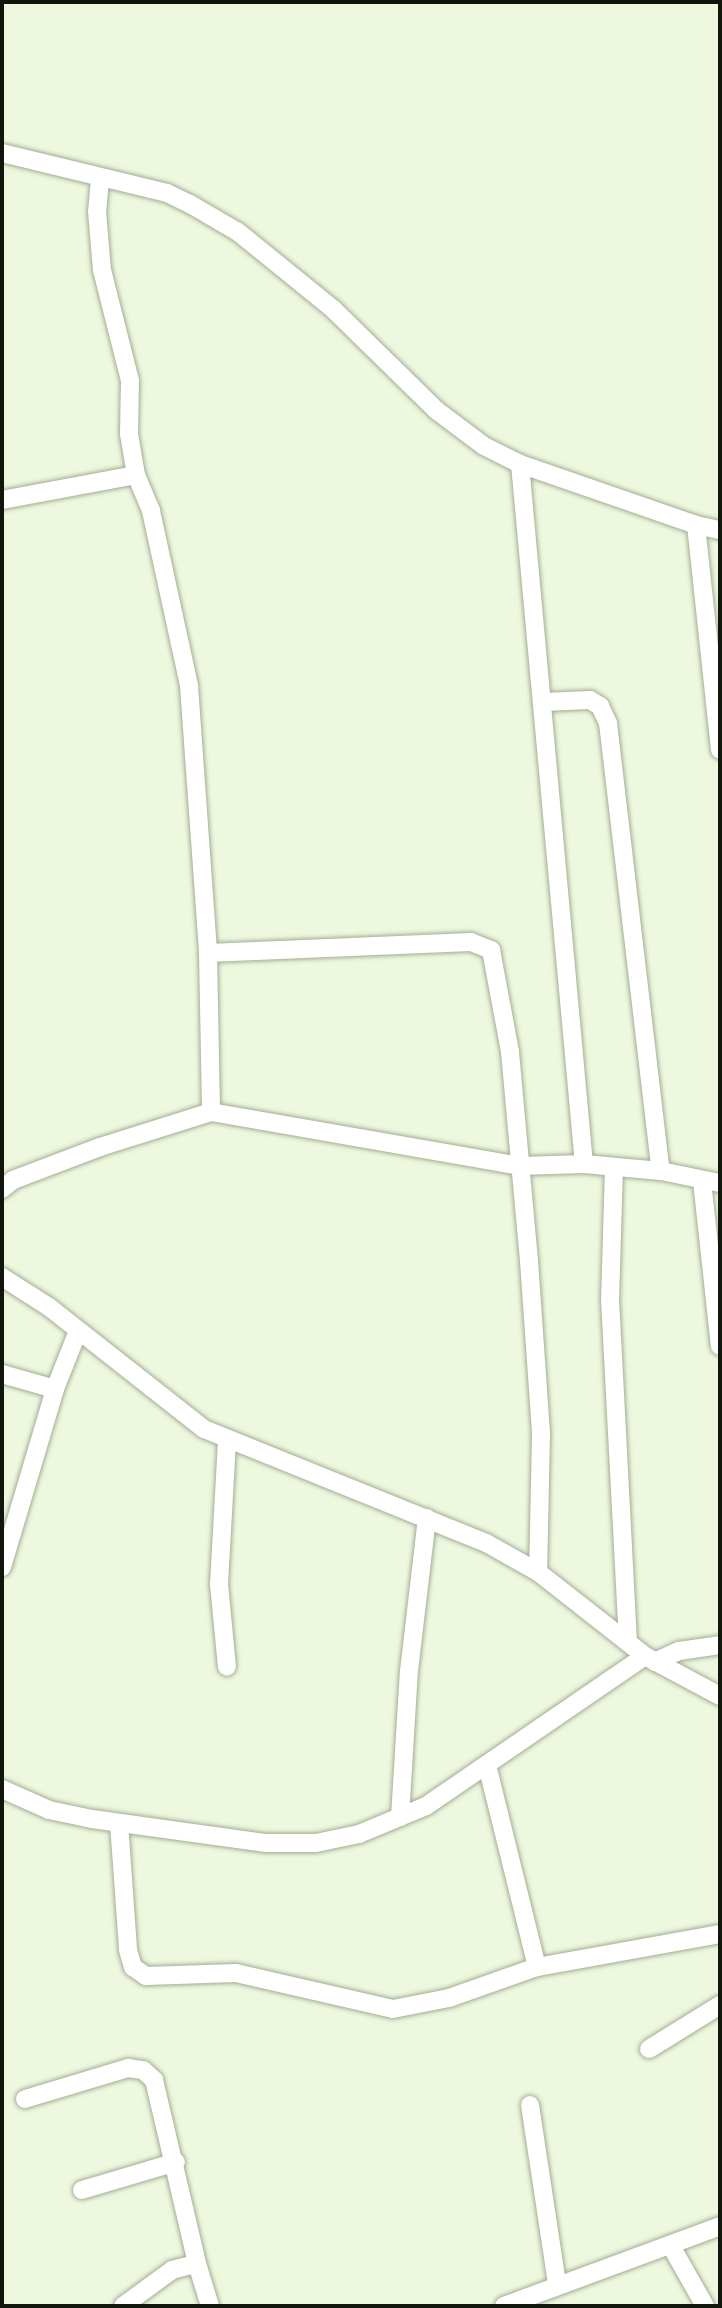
<!DOCTYPE html>
<style>
body{margin:0}
#map{position:relative;width:722px;height:2308px;overflow:hidden;background:#edf8de;font-family:Lato,sans-serif}
div>[style]{position:absolute}
.roads{filter:drop-shadow(0 0 2px #a2ad94) drop-shadow(0 0 2px #a2ad94)}
.minor>*{height:18px;margin:-9px;padding:0 9px;transform-origin:9px;border-radius:9px;background:#fff}
span{translate:-50% -50%;white-space:nowrap;text-align:center;line-height:1.15;-webkit-text-stroke:7px #fff;paint-order:stroke}
.frame{position:absolute;inset:0;border:4px solid #11150c;pointer-events:none}
</style>
<div id="map">
<div class="roads">
<div class="minor">
<i style="left:2px;top:153px;width:170px;rotate:13.6deg"></i>
<i style="left:167px;top:193px;width:25px;rotate:26deg"></i>
<i style="left:190px;top:204px;width:56px;rotate:30.3deg"></i>
<i style="left:238px;top:232px;width:122px;rotate:39deg"></i>
<i style="left:333px;top:309px;width:144px;rotate:44.4deg"></i>
<i style="left:436px;top:410px;width:60px;rotate:36.9deg"></i>
<i style="left:484px;top:446px;width:40px;rotate:26.6deg"></i>
<i style="left:520px;top:464px;width:186px;rotate:19.1deg"></i>
<i style="left:696px;top:525px;width:226px;rotate:83.9deg"></i>
<i style="left:100px;top:179px;width:32px;rotate:95deg"></i>
<i style="left:97px;top:211px;width:59px;rotate:85.2deg"></i>
<i style="left:102px;top:270px;width:114px;rotate:75.8deg"></i>
<i style="left:130px;top:381px;width:53px;rotate:91.1deg"></i>
<i style="left:129px;top:434px;width:42px;rotate:80.3deg"></i>
<i style="left:136px;top:475px;width:39px;rotate:67deg"></i>
<i style="left:151px;top:511px;width:179px;rotate:77.7deg"></i>
<i style="left:189px;top:686px;width:268px;rotate:85.9deg"></i>
<i style="left:208px;top:953px;width:159px;rotate:88.9deg"></i>
<i style="left:520px;top:464px;width:703px;rotate:84.78deg"></i>
<i style="left:2px;top:500px;width:136px;rotate:-10.6deg"></i>
<i style="left:696px;top:525px;width:25px;rotate:12deg"></i>
<i style="left:543px;top:702px;width:47px;rotate:-2.4deg"></i>
<i style="left:590px;top:700px;width:12px;rotate:31deg"></i>
<i style="left:600px;top:706px;width:19px;rotate:65deg"></i>
<i style="left:608px;top:723px;width:451px;rotate:83.3deg"></i>
<i style="left:208px;top:953px;width:263px;rotate:-2.4deg"></i>
<i style="left:471px;top:942px;width:22px;rotate:22deg"></i>
<i style="left:491px;top:950px;width:104px;rotate:79.4deg"></i>
<i style="left:510px;top:1052px;width:210px;rotate:84.8deg"></i>
<i style="left:529px;top:1261px;width:173px;rotate:86deg"></i>
<i style="left:541px;top:1434px;width:138px;rotate:91.2deg"></i>
<i style="left:614px;top:1167px;width:132px;rotate:91.7deg"></i>
<i style="left:610px;top:1299px;width:344px;rotate:87deg"></i>
<i style="left:702px;top:1181px;width:166px;rotate:83.8deg"></i>
<i style="left:2px;top:1189px;width:14px;rotate:-39deg"></i>
<i style="left:13px;top:1180px;width:93px;rotate:-20.8deg"></i>
<i style="left:100px;top:1147px;width:116px;rotate:-17.5deg"></i>
<i style="left:211px;top:1112px;width:314px;rotate:9.9deg"></i>
<i style="left:520px;top:1166px;width:64px;rotate:-1.8deg"></i>
<i style="left:584px;top:1164px;width:77px;rotate:5.2deg"></i>
<i style="left:661px;top:1171px;width:60px;rotate:11.5deg"></i>
<i style="left:2px;top:1277px;width:56px;rotate:32.6deg"></i>
<i style="left:49px;top:1307px;width:197px;rotate:38.2deg"></i>
<i style="left:204px;top:1429px;width:306px;rotate:22deg"></i>
<i style="left:488px;top:1544px;width:57px;rotate:29.2deg"></i>
<i style="left:538px;top:1572px;width:136px;rotate:38.1deg"></i>
<i style="left:645px;top:1656px;width:85px;rotate:28.1deg"></i>
<i style="left:2px;top:1374px;width:55px;rotate:15.8deg"></i>
<i style="left:227px;top:1441px;width:143px;rotate:93.2deg"></i>
<i style="left:219px;top:1584px;width:83px;rotate:84.5deg"></i>
<i style="left:2px;top:1567px;width:186px;rotate:-73.4deg"></i>
<i style="left:55px;top:1389px;width:62px;rotate:-68.4deg"></i>
<i style="left:655px;top:1662px;width:26px;rotate:-25deg"></i>
<i style="left:679px;top:1651px;width:41px;rotate:-8.3deg"></i>
<i style="left:487px;top:1765px;width:208px;rotate:76.1deg"></i>
<i style="left:2px;top:1789px;width:51px;rotate:24.1deg"></i>
<i style="left:49px;top:1810px;width:44px;rotate:11.8deg"></i>
<i style="left:92px;top:1819px;width:176px;rotate:7.9deg"></i>
<i style="left:266px;top:1843px;width:50px"></i>
<i style="left:316px;top:1843px;width:44px;rotate:-11.8deg"></i>
<i style="left:359px;top:1834px;width:73px;rotate:-22.7deg"></i>
<i style="left:426px;top:1806px;width:265px;rotate:-34.4deg"></i>
<i style="left:400px;top:1817px;width:146px;rotate:-86.5deg"></i>
<i style="left:409px;top:1671px;width:154px;rotate:-83.3deg"></i>
<i style="left:119px;top:1823px;width:127px;rotate:85.9deg"></i>
<i style="left:128px;top:1950px;width:18px;rotate:74deg"></i>
<i style="left:133px;top:1967px;width:16px;rotate:35deg"></i>
<i style="left:146px;top:1976px;width:90px;rotate:-1.9deg"></i>
<i style="left:236px;top:1973px;width:161px;rotate:12.9deg"></i>
<i style="left:393px;top:2009px;width:57px;rotate:-11.1deg"></i>
<i style="left:449px;top:1998px;width:93px;rotate:-19.4deg"></i>
<i style="left:537px;top:1967px;width:186px;rotate:-10.2deg"></i>
<i style="left:649px;top:2049px;width:84px;rotate:-31.8deg"></i>
<i style="left:25px;top:2099px;width:108px;rotate:-16.8deg"></i>
<i style="left:128px;top:2068px;width:15px;rotate:8deg"></i>
<i style="left:143px;top:2070px;width:15px;rotate:42deg"></i>
<i style="left:154px;top:2080px;width:192px;rotate:76.8deg"></i>
<i style="left:530px;top:2105px;width:181px;rotate:81.4deg"></i>
<i style="left:82px;top:2190px;width:98px;rotate:-16.6deg"></i>
<i style="left:671px;top:2246px;width:69px;rotate:60.5deg"></i>
<i style="left:123px;top:2306px;width:61px;rotate:-36.3deg"></i>
<i style="left:172px;top:2270px;width:20px;rotate:-15deg"></i>
<i style="left:191px;top:2265px;width:7px;rotate:16deg"></i>
<i style="left:198px;top:2267px;width:41px;rotate:72.9deg"></i>
<i style="left:504px;top:2306px;width:230px;rotate:-20.3deg"></i>
</div>
</div>
<div class="frame"></div>
</div>
